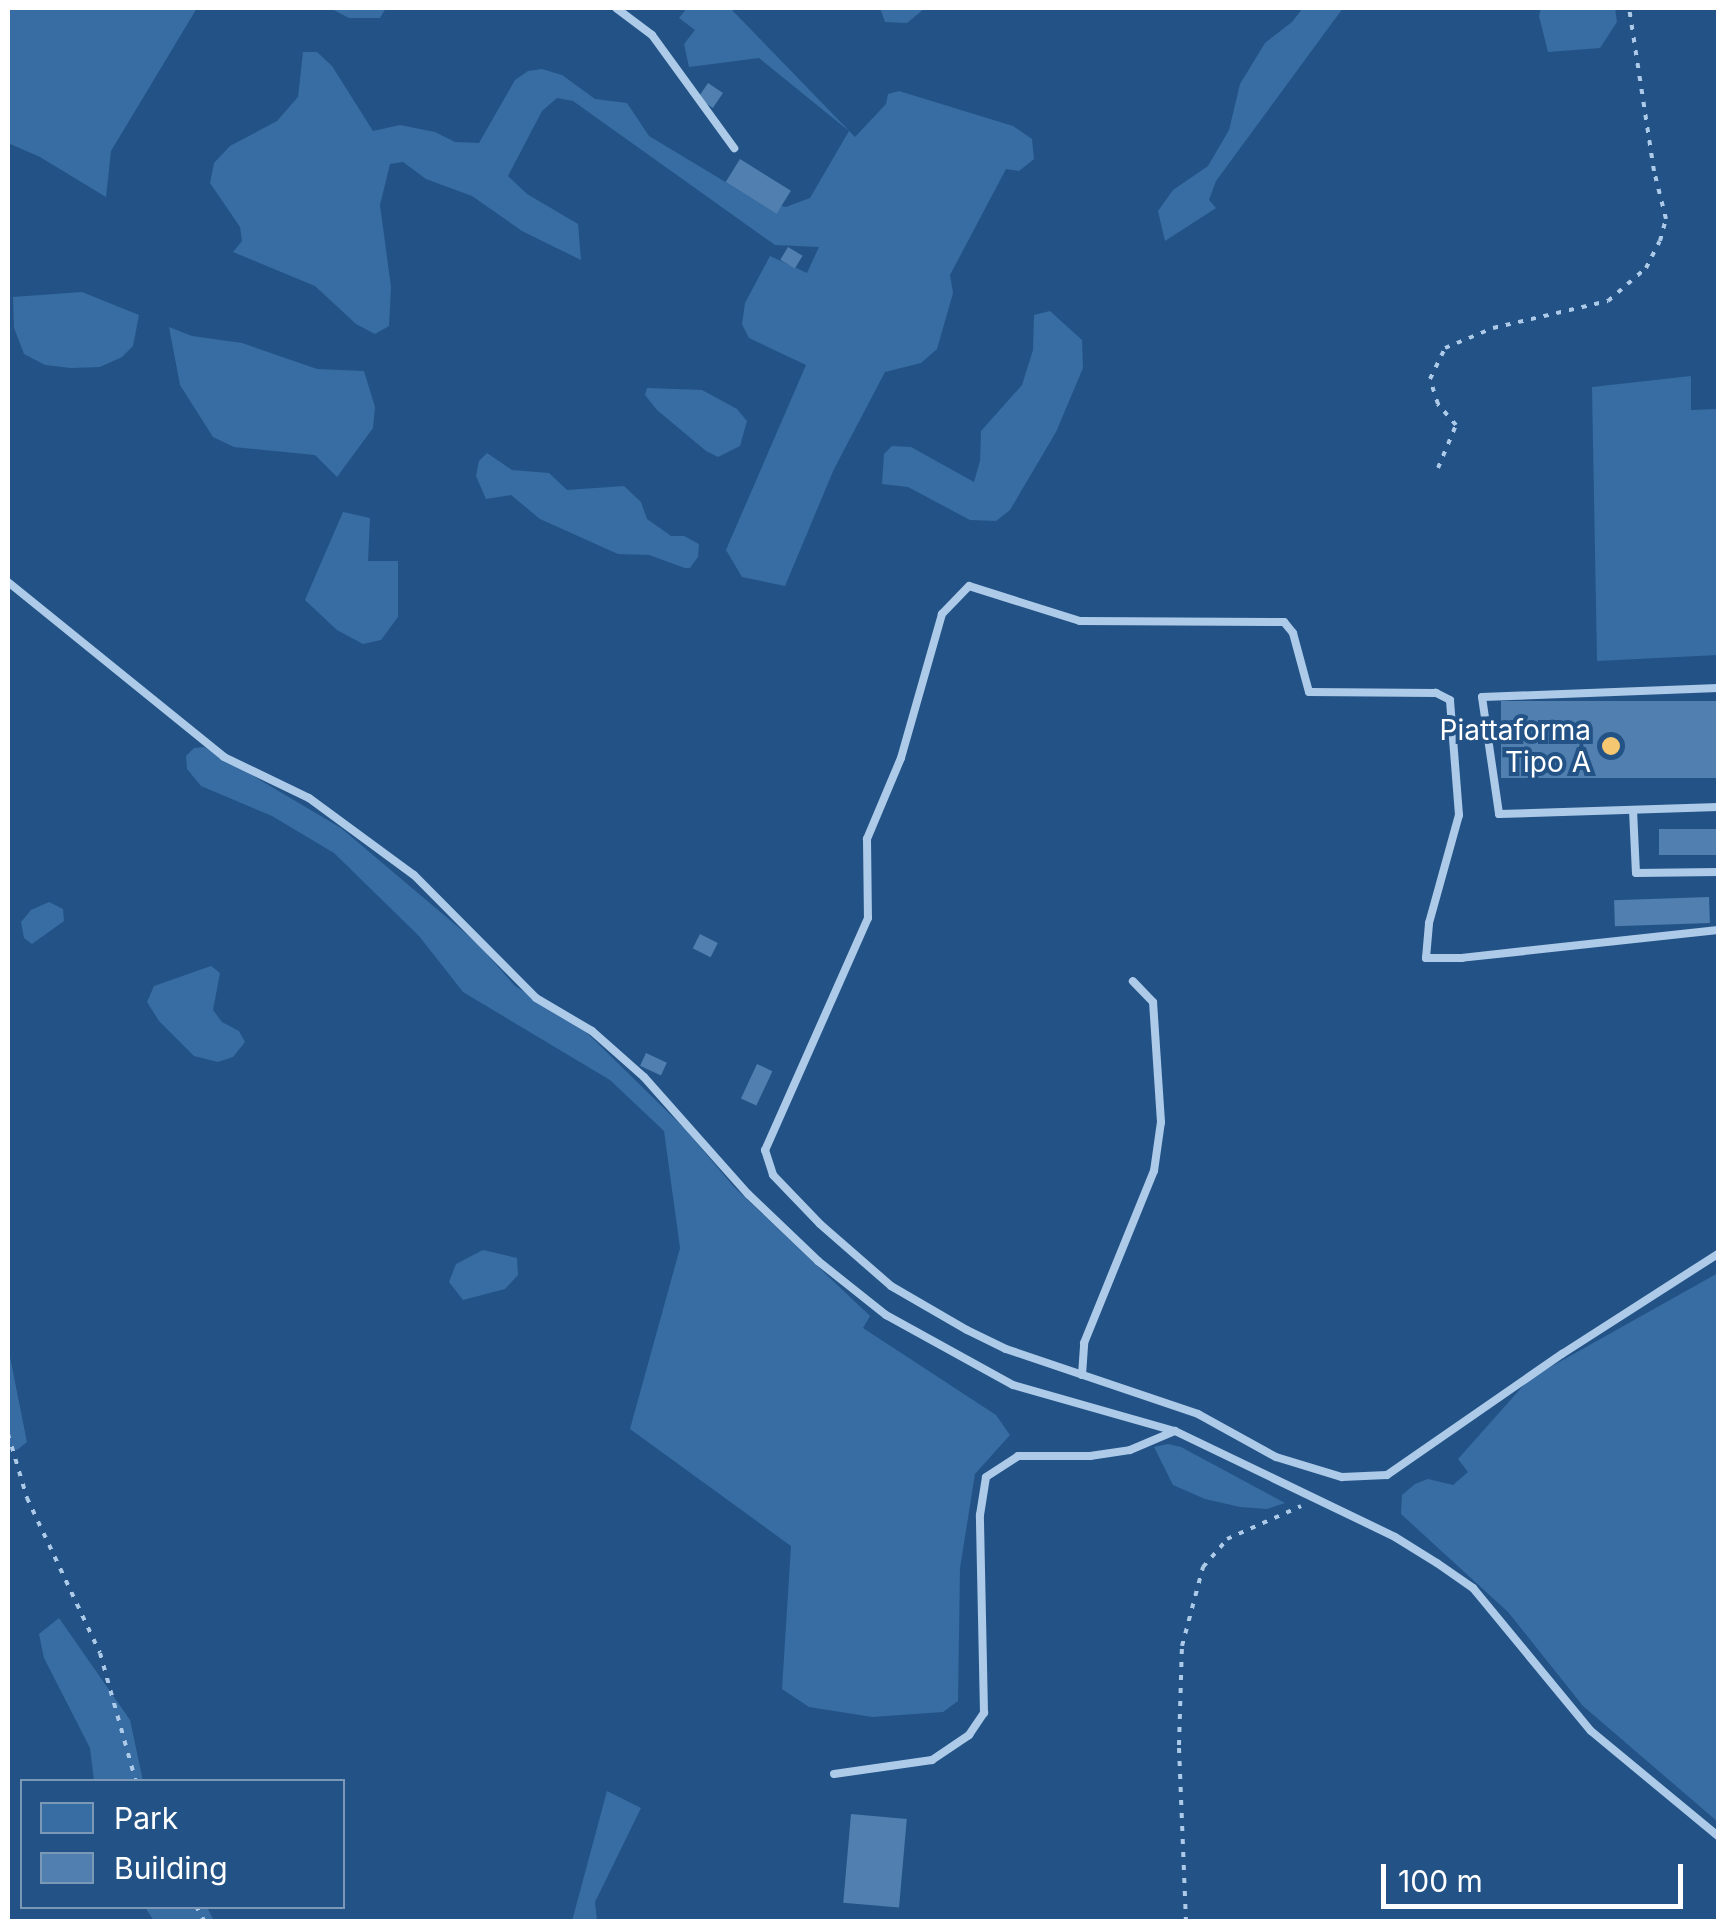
<!DOCTYPE html>
<style>
body{margin:0}
#map{position:relative;width:1726px;height:1929px;overflow:hidden;background:#235386;font-family:Inter,sans-serif}
div>[style]{position:absolute}
.green>*{inset:0;background:#376da3}
.building>*{inset:0;background:#507fb0;transform-origin:0 0}
.path>*{height:4px;margin-top:-2px;transform-origin:0;background:repeating-linear-gradient(90deg,#adcbe9 0 5px,transparent 0 13px)}
.service>*{height:8px;margin:-4px;padding:0 4px;transform-origin:4px;border-radius:4px;background:#adcbe9}
.dots>*{width:28px;height:28px;translate:-50% -50%;box-sizing:border-box;border:5px solid #235386;border-radius:50%}
span{translate:-50% -50%;white-space:nowrap;text-align:center;line-height:1.15;-webkit-text-stroke:8px #235386;paint-order:stroke}
.poi-label{font-size:28px;color:#fff}
.right{translate:-100% -50%;text-align:right}
.frame{position:absolute;inset:0;border:10px solid #fff;pointer-events:none}
.legend{position:absolute;left:20px;top:1779px;width:325px;height:130px;box-sizing:border-box;background:#235386;border:2px solid #7b98b6;margin:0;padding:12px 18px;list-style:none;font-size:30px;color:#fff}
.legend li{display:flex;align-items:center;gap:20px;height:50px}
.legend b{width:50px;border:2px solid #7b98b6}
.scale{position:absolute;left:1381px;top:1864px;width:302px;height:45px;box-sizing:border-box;border:5px solid #fff;border-top:0;padding-left:12px;font-size:30px;line-height:35px;white-space:nowrap;color:#fff;-webkit-text-stroke:8px #235386;paint-order:stroke}
</style>
<div id="map">
<div class="green">
<i style="clip-path:polygon(8px 8px,197px 8px,111px 151px,106px 197px,40px 157px,8px 143px)"></i>
<i style="clip-path:polygon(330px 8px,386px 8px,380px 18px,349px 18px)"></i>
<i style="clip-path:polygon(687px 8px,730px 8px,855px 137px,886px 104px,888px 94px,899px 91px,1013px 126px,1032px 139px,1034px 159px,1019px 171px,1006px 169px,950px 275px,953px 293px,937px 349px,921px 363px,885px 372px,834px 469px,785px 586px,742px 577px,726px 550px,806px 365px,749px 338px,742px 324px,745px 303px,770px 256px,807px 273px,819px 247px,775px 245px,573px 101px,557px 98px,542px 111px,508px 176px,527px 194px,578px 224px,581px 260px,522px 231px,472px 196px,426px 179px,403px 162px,390px 164px,380px 205px,391px 287px,389px 326px,375px 334px,356px 324px,315px 286px,233px 252px,242px 241px,240px 227px,210px 183px,214px 163px,230px 146px,277px 121px,298px 97px,303px 52px,317px 52px,332px 66px,373px 131px,400px 125px,435px 132px,455px 142px,479px 143px,515px 80px,528px 71px,542px 69px,562px 75px,595px 99px,627px 103px,649px 136px,752px 198px,786px 207px,810px 198px,849px 131px,759px 58px,689px 67px,684px 44px,695px 30px,679px 18px)"></i>
<i style="clip-path:polygon(880px 8px,925px 8px,907px 23px,885px 22px)"></i>
<i style="clip-path:polygon(1303px 8px,1343px 8px,1216px 181px,1209px 200px,1216px 208px,1165px 241px,1158px 211px,1173px 190px,1208px 166px,1229px 130px,1240px 84px,1265px 43px,1292px 22px)"></i>
<i style="clip-path:polygon(1541px 8px,1615px 8px,1617px 22px,1600px 48px,1548px 52px,1539px 16px)"></i>
<i style="clip-path:polygon(82px 292px,139px 315px,133px 346px,122px 357px,100px 367px,71px 368px,45px 365px,24px 354px,14px 328px,13px 297px)"></i>
<i style="clip-path:polygon(1050px 311px,1082px 340px,1083px 368px,1056px 432px,1010px 510px,996px 521px,970px 520px,908px 487px,882px 484px,884px 454px,892px 446px,911px 447px,974px 482px,980px 461px,981px 431px,1022px 385px,1033px 350px,1034px 315px)"></i>
<i style="clip-path:polygon(169px 327px,192px 336px,242px 343px,317px 369px,364px 371px,375px 407px,373px 428px,337px 477px,315px 455px,234px 447px,213px 437px,180px 385px)"></i>
<i style="clip-path:polygon(1691px 376px,1691px 410px,1717px 409px,1718px 655px,1597px 661px,1592px 387px)"></i>
<i style="clip-path:polygon(647px 388px,702px 390px,737px 409px,747px 421px,740px 446px,718px 457px,706px 451px,657px 410px,645px 395px)"></i>
<i style="clip-path:polygon(487px 453px,512px 470px,549px 473px,567px 490px,624px 486px,641px 502px,647px 519px,671px 536px,684px 536px,699px 544px,698px 557px,690px 568px,685px 568px,649px 555px,618px 554px,540px 519px,511px 495px,486px 499px,476px 476px,479px 461px)"></i>
<i style="clip-path:polygon(343px 512px,370px 518px,368px 561px,398px 561px,398px 617px,381px 640px,363px 644px,337px 630px,305px 600px)"></i>
<i style="clip-path:polygon(204px 747px,341px 828px,477px 943px,515px 986px,581px 1027px,685px 1129px,734px 1187px,870px 1316px,863px 1328px,996px 1415px,1010px 1435px,975px 1474px,960px 1568px,958px 1701px,943px 1712px,872px 1717px,809px 1707px,782px 1689px,791px 1546px,630px 1429px,680px 1248px,664px 1131px,610px 1080px,463px 992px,419px 936px,334px 853px,272px 816px,201px 786px,187px 769px,186px 756px,194px 748px)"></i>
<i style="clip-path:polygon(49px 902px,63px 909px,64px 921px,32px 944px,24px 938px,21px 922px,31px 910px)"></i>
<i style="clip-path:polygon(211px 966px,220px 973px,213px 1010px,222px 1022px,239px 1031px,245px 1042px,233px 1057px,218px 1062px,194px 1056px,159px 1021px,147px 1002px,154px 986px)"></i>
<i style="clip-path:polygon(483px 1250px,517px 1258px,518px 1275px,505px 1289px,463px 1300px,449px 1282px,456px 1264px)"></i>
<i style="clip-path:polygon(1718px 1273px,1718px 1822px,1583px 1706px,1508px 1612px,1401px 1514px,1402px 1495px,1415px 1484px,1428px 1479px,1453px 1485px,1468px 1472px,1458px 1459px,1529px 1379px)"></i>
<i style="clip-path:polygon(8px 1347px,27px 1442px,17px 1450px,8px 1449px)"></i>
<i style="clip-path:polygon(1168px 1444px,1181px 1447px,1285px 1503px,1267px 1509px,1240px 1507px,1205px 1499px,1173px 1485px,1154px 1447px)"></i>
<i style="clip-path:polygon(59px 1618px,130px 1720px,143px 1781px,94px 1781px,90px 1748px,44px 1658px,39px 1634px)"></i>
<i style="clip-path:polygon(607px 1791px,641px 1808px,595px 1902px,597px 1921px,572px 1921px)"></i>
<i style="clip-path:polygon(145px 1907px,207px 1907px,214px 1921px,154px 1921px)"></i>
</div>
<div class="building">
<i style="left:708px;top:83px;width:18px;height:18px;rotate:34deg"></i>
<i style="left:740px;top:159px;width:60px;height:27px;rotate:32deg"></i>
<i style="left:788px;top:247px;width:17px;height:15px;rotate:31deg"></i>
<i style="left:1718px;top:701px;width:77px;height:217px;rotate:90deg"></i>
<i style="left:1718px;top:829px;width:26px;height:59px;rotate:90deg"></i>
<i style="left:1709px;top:897px;width:26px;height:95px;rotate:88deg"></i>
<i style="left:700px;top:934px;width:20px;height:16px;rotate:27deg"></i>
<i style="left:646px;top:1053px;width:23px;height:14px;rotate:25deg"></i>
<i style="left:757px;top:1064px;width:17px;height:38px;rotate:25deg"></i>
<i style="left:851px;top:1814px;width:56px;height:89px;rotate:5deg"></i>
</div>
<div class="path">
<i style="left:1438px;top:468px;width:47px;rotate:-67.3deg"></i>
<i style="left:1456px;top:425px;width:28px;rotate:-131deg"></i>
<i style="left:1438px;top:404px;width:26px;rotate:-108deg"></i>
<i style="left:1430px;top:379px;width:34px;rotate:-64deg"></i>
<i style="left:1445px;top:348px;width:52px;rotate:-22.6deg"></i>
<i style="left:1493px;top:328px;width:118px;rotate:-13.2deg"></i>
<i style="left:1608px;top:301px;width:50px;rotate:-41deg"></i>
<i style="left:1646px;top:268px;width:30px;rotate:-63deg"></i>
<i style="left:1660px;top:241px;width:23px;rotate:-75deg"></i>
<i style="left:1666px;top:219px;width:49px;rotate:-104deg"></i>
<i style="left:1654px;top:171px;width:165px;rotate:-98.7deg"></i>
<i style="left:8px;top:1434px;width:67px;rotate:73.5deg"></i>
<i style="left:27px;top:1498px;width:171px;rotate:64.8deg"></i>
<i style="left:100px;top:1653px;width:134px;rotate:74.4deg"></i>
<i style="left:196px;top:1906px;width:18px;rotate:61deg"></i>
<i style="left:1186px;top:1922px;width:177px;rotate:-92.3deg"></i>
<i style="left:1179px;top:1745px;width:99px;rotate:-88.3deg"></i>
<i style="left:1182px;top:1646px;width:82px;rotate:-75.1deg"></i>
<i style="left:1203px;top:1567px;width:37px;rotate:-49deg"></i>
<i style="left:1227px;top:1539px;width:81px;rotate:-24deg"></i>
</div>
<div class="service">
<i style="left:616px;top:8px;width:45px;rotate:36.9deg"></i>
<i style="left:652px;top:35px;width:140px;rotate:54deg"></i>
<i style="left:8px;top:582px;width:278px;rotate:39deg"></i>
<i style="left:224px;top:757px;width:94px;rotate:25.8deg"></i>
<i style="left:309px;top:798px;width:130px;rotate:36.3deg"></i>
<i style="left:414px;top:875px;width:173px;rotate:45.2deg"></i>
<i style="left:536px;top:998px;width:65px;rotate:30.5deg"></i>
<i style="left:592px;top:1031px;width:69px;rotate:41.5deg"></i>
<i style="left:644px;top:1077px;width:157px;rotate:48.4deg"></i>
<i style="left:748px;top:1194px;width:97px;rotate:43.7deg"></i>
<i style="left:818px;top:1261px;width:87px;rotate:38.5deg"></i>
<i style="left:886px;top:1315px;width:145px;rotate:28.9deg"></i>
<i style="left:1013px;top:1385px;width:168px;rotate:15.9deg"></i>
<i style="left:1175px;top:1431px;width:244px;rotate:25.7deg"></i>
<i style="left:1395px;top:1537px;width:49px;rotate:31.8deg"></i>
<i style="left:1437px;top:1563px;width:44px;rotate:34.8deg"></i>
<i style="left:1473px;top:1588px;width:185px;rotate:50.5deg"></i>
<i style="left:1591px;top:1731px;width:165px;rotate:39.6deg"></i>
<i style="left:1718px;top:688px;width:236px;rotate:177.8deg"></i>
<i style="left:1482px;top:697px;width:118px;rotate:81.7deg"></i>
<i style="left:1499px;top:814px;width:219px;rotate:-1.8deg"></i>
<i style="left:1633px;top:810px;width:63px;rotate:87.3deg"></i>
<i style="left:1636px;top:873px;width:82px;rotate:-0.7deg"></i>
<i style="left:1718px;top:930px;width:258px;rotate:173.8deg"></i>
<i style="left:1462px;top:958px;width:36px;rotate:180deg"></i>
<i style="left:1426px;top:958px;width:35px;rotate:-85deg"></i>
<i style="left:1429px;top:923px;width:112px;rotate:-74.5deg"></i>
<i style="left:1459px;top:815px;width:115px;rotate:-94.5deg"></i>
<i style="left:1450px;top:700px;width:16px;rotate:-153deg"></i>
<i style="left:1436px;top:693px;width:127px;rotate:-179.5deg"></i>
<i style="left:1309px;top:692px;width:61px;rotate:-105.2deg"></i>
<i style="left:1293px;top:633px;width:14px;rotate:-129deg"></i>
<i style="left:1284px;top:622px;width:204px;rotate:-179.7deg"></i>
<i style="left:1080px;top:621px;width:116px;rotate:-162.5deg"></i>
<i style="left:969px;top:586px;width:39px;rotate:134deg"></i>
<i style="left:942px;top:614px;width:150px;rotate:105.9deg"></i>
<i style="left:901px;top:758px;width:88px;rotate:112.8deg"></i>
<i style="left:867px;top:839px;width:79px;rotate:89.3deg"></i>
<i style="left:868px;top:918px;width:254px;rotate:113.9deg"></i>
<i style="left:765px;top:1150px;width:26px;rotate:72deg"></i>
<i style="left:773px;top:1175px;width:68px;rotate:46.2deg"></i>
<i style="left:820px;top:1224px;width:94px;rotate:41.1deg"></i>
<i style="left:891px;top:1286px;width:88px;rotate:30.1deg"></i>
<i style="left:967px;top:1330px;width:43px;rotate:26deg"></i>
<i style="left:1006px;top:1349px;width:203px;rotate:18.7deg"></i>
<i style="left:1198px;top:1414px;width:89px;rotate:28.9deg"></i>
<i style="left:1276px;top:1457px;width:69px;rotate:16.9deg"></i>
<i style="left:1342px;top:1477px;width:45px;rotate:-2.5deg"></i>
<i style="left:1387px;top:1475px;width:213px;rotate:-34.7deg"></i>
<i style="left:1562px;top:1354px;width:185px;rotate:-32.7deg"></i>
<i style="left:1082px;top:1375px;width:32px;rotate:-86deg"></i>
<i style="left:1084px;top:1343px;width:186px;rotate:-67.9deg"></i>
<i style="left:1154px;top:1171px;width:49px;rotate:-81.9deg"></i>
<i style="left:1161px;top:1122px;width:120px;rotate:-93.8deg"></i>
<i style="left:1153px;top:1002px;width:29px;rotate:-134deg"></i>
<i style="left:834px;top:1774px;width:99px;rotate:-8.1deg"></i>
<i style="left:932px;top:1760px;width:45px;rotate:-34deg"></i>
<i style="left:969px;top:1735px;width:27px;rotate:-56deg"></i>
<i style="left:984px;top:1713px;width:198px;rotate:-91.2deg"></i>
<i style="left:980px;top:1515px;width:38px;rotate:-81deg"></i>
<i style="left:986px;top:1477px;width:38px;rotate:-33deg"></i>
<i style="left:1018px;top:1456px;width:72px"></i>
<i style="left:1090px;top:1456px;width:40px;rotate:-8.5deg"></i>
<i style="left:1130px;top:1450px;width:49px;rotate:-22.9deg"></i>
</div>
<div class="dots">
<i style="left:1611px;top:746px;background:#f4c770"></i>
</div>
<div class="poi-label">
<span class="right" style="left:1591px;top:746px">Piattaforma<br>Tipo A</span>
</div>
<div class="frame"></div>
<ul class="legend">
<li><b style="height:28px;background:#376da3"></b>Park</li>
<li><b style="height:28px;background:#507fb0"></b>Building</li>
</ul>
<div class="scale">100 m</div>
</div>
